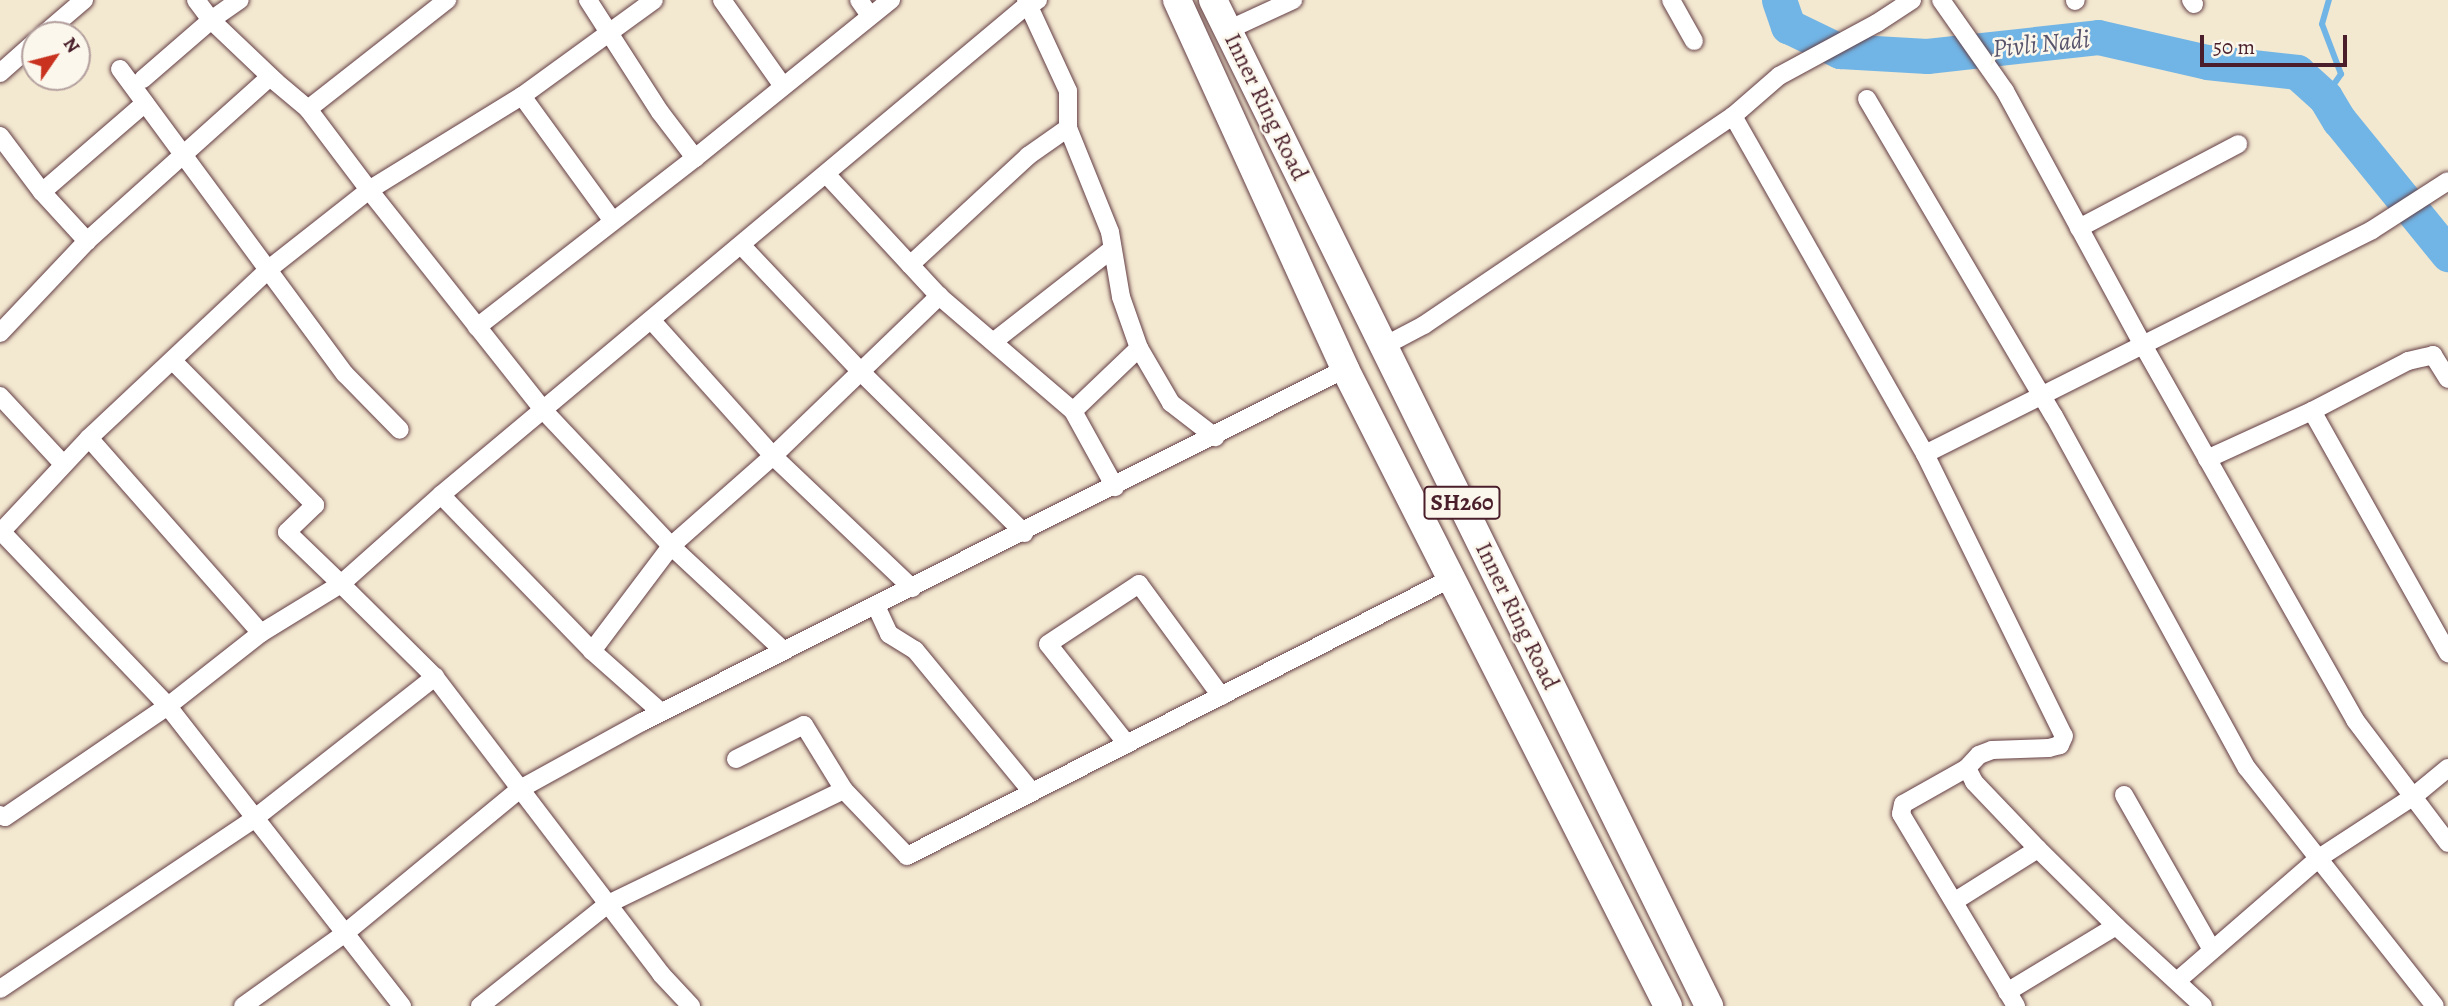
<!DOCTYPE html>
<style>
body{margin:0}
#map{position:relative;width:2448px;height:1006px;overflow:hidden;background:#f3e8d0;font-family:Alegreya,serif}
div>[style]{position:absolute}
.stream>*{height:6px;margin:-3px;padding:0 3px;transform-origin:3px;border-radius:3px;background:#71b5e6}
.river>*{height:35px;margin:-17.5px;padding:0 17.5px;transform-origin:17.5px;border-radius:17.5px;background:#71b5e6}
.roads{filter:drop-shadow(0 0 2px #633d44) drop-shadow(0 0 2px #633d44)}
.minor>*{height:18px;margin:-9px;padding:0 9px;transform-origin:9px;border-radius:9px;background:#fff}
.trunk>*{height:28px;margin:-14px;padding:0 14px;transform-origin:14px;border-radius:14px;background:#fff}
span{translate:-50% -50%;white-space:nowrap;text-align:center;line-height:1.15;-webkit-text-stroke:5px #fbf7ec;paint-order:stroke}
.shield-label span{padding:2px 5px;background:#fbf7ec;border:2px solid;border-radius:5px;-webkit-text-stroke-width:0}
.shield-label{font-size:23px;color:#4a1f2b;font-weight:700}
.street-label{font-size:24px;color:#4a1f2b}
.water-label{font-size:26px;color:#58546c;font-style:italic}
.north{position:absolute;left:21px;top:21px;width:70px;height:70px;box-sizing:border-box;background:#fbf7ec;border:2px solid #b4a19f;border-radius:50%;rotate:55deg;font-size:19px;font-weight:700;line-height:28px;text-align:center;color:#4a1f2b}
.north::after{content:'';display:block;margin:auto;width:24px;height:32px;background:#c8321e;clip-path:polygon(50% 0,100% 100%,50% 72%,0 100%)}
.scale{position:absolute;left:2200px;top:35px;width:147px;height:32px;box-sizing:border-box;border:4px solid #4a1f2b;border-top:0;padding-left:9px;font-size:21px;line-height:24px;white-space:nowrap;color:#4a1f2b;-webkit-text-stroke:5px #fbf7ec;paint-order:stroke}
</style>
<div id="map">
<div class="stream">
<i style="left:2325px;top:97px;width:28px;rotate:-55deg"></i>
<i style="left:2341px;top:74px;width:53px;rotate:-110.8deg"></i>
<i style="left:2322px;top:24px;width:25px;rotate:-74deg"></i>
</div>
<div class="river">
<i style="left:1779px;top:0;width:28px;rotate:71deg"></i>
<i style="left:1788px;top:26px;width:58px;rotate:25.7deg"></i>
<i style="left:1840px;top:51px;width:87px;rotate:3.3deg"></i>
<i style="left:1927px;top:56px;width:172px;rotate:-6.3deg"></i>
<i style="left:2098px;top:37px;width:112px;rotate:12.9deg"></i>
<i style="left:2207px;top:62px;width:91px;rotate:6.3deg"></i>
<i style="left:2297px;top:72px;width:38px;rotate:42deg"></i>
<i style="left:2325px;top:97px;width:27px;rotate:59deg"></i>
<i style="left:2339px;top:120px;width:173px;rotate:50.9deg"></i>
</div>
<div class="roads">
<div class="minor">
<i style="left:196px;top:0;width:25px;rotate:53deg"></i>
<i style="left:211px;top:20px;width:35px;rotate:-35deg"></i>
<i style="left:588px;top:0;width:133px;rotate:57.3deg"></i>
<i style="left:660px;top:112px;width:58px;rotate:52.7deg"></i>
<i style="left:722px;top:0;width:105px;rotate:54.7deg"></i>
<i style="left:859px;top:0;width:19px;rotate:55deg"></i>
<i style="left:1026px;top:0;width:100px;rotate:65.2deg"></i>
<i style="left:1068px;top:91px;width:37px;rotate:90deg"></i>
<i style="left:1068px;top:128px;width:112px;rotate:68deg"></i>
<i style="left:1110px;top:232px;width:66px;rotate:80.4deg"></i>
<i style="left:1121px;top:297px;width:54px;rotate:70.6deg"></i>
<i style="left:1139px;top:348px;width:91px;rotate:136.3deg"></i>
<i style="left:1671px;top:0;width:47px;rotate:60.7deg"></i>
<i style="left:1941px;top:0;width:111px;rotate:54.9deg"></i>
<i style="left:2005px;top:91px;width:289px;rotate:61.5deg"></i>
<i style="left:2143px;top:345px;width:431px;rotate:60.5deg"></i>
<i style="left:2355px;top:720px;width:154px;rotate:52.9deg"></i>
<i style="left:2191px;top:0;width:5px;rotate:53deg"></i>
<i style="left:2075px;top:1px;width:1px;rotate:-45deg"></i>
<i style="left:1228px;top:30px;width:72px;rotate:-24.8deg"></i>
<i style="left:43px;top:35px;width:54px;rotate:-40.5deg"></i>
<i style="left:120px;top:69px;width:379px;rotate:53.6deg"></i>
<i style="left:345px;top:374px;width:78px;rotate:45.5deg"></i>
<i style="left:0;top:73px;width:47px;rotate:-41.5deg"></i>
<i style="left:143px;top:79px;width:90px;rotate:-40.9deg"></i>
<i style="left:211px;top:20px;width:90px;rotate:43.6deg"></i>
<i style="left:522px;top:96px;width:153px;rotate:54deg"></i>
<i style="left:1867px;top:99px;width:368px;rotate:59.5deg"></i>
<i style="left:2054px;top:416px;width:401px;rotate:61.3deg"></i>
<i style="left:2247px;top:768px;width:303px;rotate:51.7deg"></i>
<i style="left:308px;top:109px;width:101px;rotate:53deg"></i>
<i style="left:369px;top:190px;width:180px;rotate:-31.6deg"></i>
<i style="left:522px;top:96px;width:163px;rotate:-36deg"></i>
<i style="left:1733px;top:116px;width:61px;rotate:-41deg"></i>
<i style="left:1779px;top:76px;width:111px;rotate:-28.4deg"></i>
<i style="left:1877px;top:23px;width:42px;rotate:-33.3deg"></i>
<i style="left:0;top:136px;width:70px;rotate:53.1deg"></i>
<i style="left:42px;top:192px;width:67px;rotate:47.4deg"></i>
<i style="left:87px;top:241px;width:246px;rotate:-41.9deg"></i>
<i style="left:270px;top:77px;width:50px;rotate:40.1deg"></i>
<i style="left:308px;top:109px;width:177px;rotate:-38.1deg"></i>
<i style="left:827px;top:175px;width:165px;rotate:47.2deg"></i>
<i style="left:939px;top:296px;width:177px;rotate:40.6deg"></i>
<i style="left:1073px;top:411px;width:87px;rotate:61.1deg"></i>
<i style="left:42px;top:192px;width:136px;rotate:-40.8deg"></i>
<i style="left:2079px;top:228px;width:180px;rotate:-27.8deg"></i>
<i style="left:742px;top:246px;width:175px;rotate:46.6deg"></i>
<i style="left:862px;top:373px;width:228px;rotate:44.6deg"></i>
<i style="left:910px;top:265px;width:161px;rotate:-42.7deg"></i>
<i style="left:1028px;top:156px;width:49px;rotate:-35deg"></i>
<i style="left:652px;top:321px;width:181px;rotate:48.1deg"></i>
<i style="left:773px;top:456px;width:192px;rotate:43.5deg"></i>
<i style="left:477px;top:327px;width:276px;rotate:-37.8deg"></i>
<i style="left:695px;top:158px;width:252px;rotate:-38.9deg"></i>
<i style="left:0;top:333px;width:127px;rotate:-46.6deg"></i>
<i style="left:993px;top:342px;width:151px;rotate:-38deg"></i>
<i style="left:1384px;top:346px;width:45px;rotate:-27.7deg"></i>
<i style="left:1424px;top:325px;width:373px;rotate:-34.1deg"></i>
<i style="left:1733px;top:116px;width:389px;rotate:60.4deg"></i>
<i style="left:1925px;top:454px;width:314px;rotate:63.8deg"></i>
<i style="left:2064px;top:736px;width:10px;rotate:114deg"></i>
<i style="left:2060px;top:745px;width:11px;rotate:165deg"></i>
<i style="left:2049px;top:748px;width:57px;rotate:178deg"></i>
<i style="left:1992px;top:750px;width:14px;rotate:159deg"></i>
<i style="left:1979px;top:755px;width:18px;rotate:133deg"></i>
<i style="left:1967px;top:768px;width:16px;rotate:63deg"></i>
<i style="left:1974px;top:782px;width:93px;rotate:46.3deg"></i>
<i style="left:2038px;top:849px;width:110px;rotate:44.6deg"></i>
<i style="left:2116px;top:926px;width:118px;rotate:42.6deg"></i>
<i style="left:1139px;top:348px;width:64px;rotate:59.8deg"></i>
<i style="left:1171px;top:403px;width:56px;rotate:37.7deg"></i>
<i style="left:174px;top:362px;width:201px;rotate:45.4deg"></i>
<i style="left:315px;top:505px;width:39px;rotate:136deg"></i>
<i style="left:287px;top:532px;width:75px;rotate:43.9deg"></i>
<i style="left:341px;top:584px;width:134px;rotate:-41.7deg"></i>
<i style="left:441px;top:495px;width:764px;rotate:-39.9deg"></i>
<i style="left:1027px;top:5px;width:12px;rotate:-24deg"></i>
<i style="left:0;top:396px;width:93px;rotate:47.2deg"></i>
<i style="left:2312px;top:411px;width:278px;rotate:60.7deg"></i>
<i style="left:89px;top:438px;width:260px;rotate:48.6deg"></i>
<i style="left:1925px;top:454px;width:500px;rotate:-26.6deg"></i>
<i style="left:2372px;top:230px;width:90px;rotate:-32.8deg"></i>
<i style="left:2207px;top:459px;width:115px;rotate:-24.6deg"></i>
<i style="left:2312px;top:411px;width:108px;rotate:-27.5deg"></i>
<i style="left:2408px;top:361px;width:26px;rotate:-13deg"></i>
<i style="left:2433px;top:355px;width:28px;rotate:58deg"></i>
<i style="left:441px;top:495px;width:217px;rotate:45.9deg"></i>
<i style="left:592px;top:651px;width:92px;rotate:41.5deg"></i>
<i style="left:0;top:533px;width:130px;rotate:-46.9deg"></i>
<i style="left:89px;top:438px;width:248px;rotate:-43.2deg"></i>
<i style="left:270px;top:268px;width:126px;rotate:-38.2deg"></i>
<i style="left:369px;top:190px;width:282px;rotate:51.6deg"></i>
<i style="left:544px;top:411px;width:185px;rotate:46.7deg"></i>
<i style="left:671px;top:546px;width:154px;rotate:42.9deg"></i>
<i style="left:876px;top:606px;width:31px;rotate:65deg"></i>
<i style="left:889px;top:634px;width:31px;rotate:32deg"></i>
<i style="left:915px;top:650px;width:184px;rotate:50.5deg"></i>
<i style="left:592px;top:651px;width:131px;rotate:-53deg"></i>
<i style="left:671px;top:546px;width:136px;rotate:-41.4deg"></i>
<i style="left:773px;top:456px;width:231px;rotate:-43.9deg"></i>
<i style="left:1127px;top:744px;width:127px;rotate:-128.3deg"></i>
<i style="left:1048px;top:644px;width:109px;rotate:-33.4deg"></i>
<i style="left:1139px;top:584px;width:139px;rotate:53.8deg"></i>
<i style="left:736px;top:759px;width:76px;rotate:-26.6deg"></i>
<i style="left:804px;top:725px;width:76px;rotate:58.4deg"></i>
<i style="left:1967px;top:768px;width:73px;rotate:150.6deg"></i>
<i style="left:1903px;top:804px;width:10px;rotate:101deg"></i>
<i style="left:1901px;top:814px;width:224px;rotate:59.1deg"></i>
<i style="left:2124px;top:795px;width:178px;rotate:60.4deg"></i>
<i style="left:0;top:815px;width:5px;rotate:22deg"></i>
<i style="left:5px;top:817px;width:197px;rotate:-34.3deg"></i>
<i style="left:168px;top:706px;width:240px;rotate:-133.7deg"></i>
<i style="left:1955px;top:901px;width:98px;rotate:-32.1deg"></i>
<i style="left:2177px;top:981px;width:188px;rotate:-40.9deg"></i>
<i style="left:2319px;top:858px;width:113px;rotate:-33.1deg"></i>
<i style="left:2414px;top:796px;width:44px;rotate:-39.5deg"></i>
<i style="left:0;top:989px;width:307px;rotate:-33.8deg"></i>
<i style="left:255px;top:818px;width:229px;rotate:-38.1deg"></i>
<i style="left:2007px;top:992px;width:127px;rotate:-31.2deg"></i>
<i style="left:243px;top:1006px;width:124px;rotate:-35.5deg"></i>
<i style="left:344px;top:934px;width:228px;rotate:-39.5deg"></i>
<i style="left:520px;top:789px;width:139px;rotate:-28.8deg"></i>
<i style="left:642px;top:722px;width:787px;rotate:-26.66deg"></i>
<i style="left:402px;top:1006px;width:380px;rotate:-128deg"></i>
<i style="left:168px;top:706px;width:118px;rotate:-38.1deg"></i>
<i style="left:261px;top:633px;width:94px;rotate:-31.5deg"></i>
<i style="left:341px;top:584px;width:132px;rotate:44.7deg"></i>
<i style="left:435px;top:677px;width:373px;rotate:52.7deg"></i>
<i style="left:661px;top:974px;width:44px;rotate:46.8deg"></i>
<i style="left:480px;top:1006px;width:164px;rotate:-38.6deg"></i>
<i style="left:608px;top:904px;width:262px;rotate:-25.8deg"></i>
<i style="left:844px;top:790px;width:91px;rotate:46.3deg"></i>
<i style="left:907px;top:856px;width:610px;rotate:-27.03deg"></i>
</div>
<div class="trunk">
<i style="left:1177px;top:0;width:405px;rotate:65.5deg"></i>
<i style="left:1345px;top:369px;width:714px;rotate:63.11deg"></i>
<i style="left:1213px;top:0;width:1122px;rotate:63.75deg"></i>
</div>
</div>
<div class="shield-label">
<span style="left:1462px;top:503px">SH260</span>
</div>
<div class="street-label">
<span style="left:1266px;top:107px;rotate:64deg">Inner Ring Road</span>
<span style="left:1517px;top:616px;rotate:64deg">Inner Ring Road</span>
</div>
<div class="water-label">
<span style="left:2041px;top:44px;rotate:-6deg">Pivli Nadi</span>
</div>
<div class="north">N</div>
<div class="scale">50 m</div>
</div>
